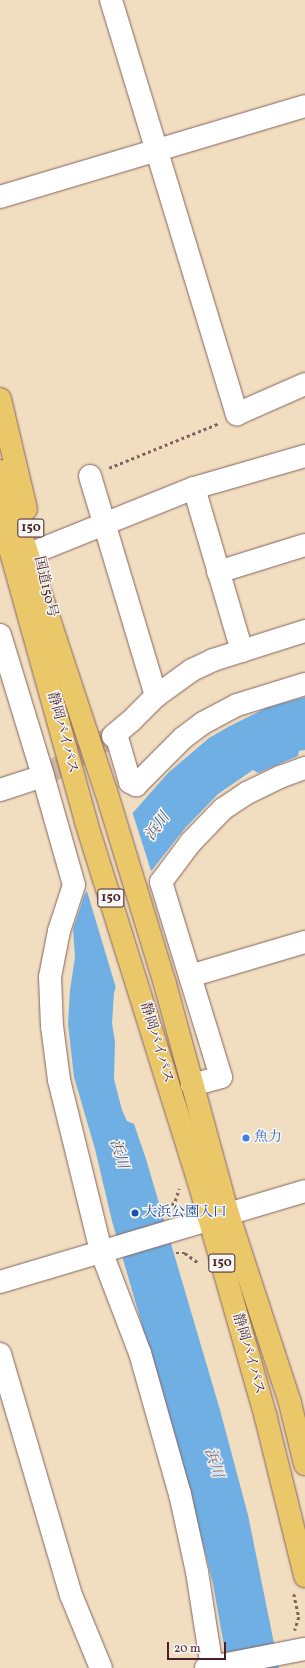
<!DOCTYPE html>
<meta charset="utf-8">
<style>
body{margin:0}
#map{position:relative;width:305px;height:1668px;overflow:hidden;background:#f1ddbf;font-family:Vollkorn,"Noto Serif JP",serif}
div>[style]{position:absolute}
.water>*{inset:0;background:#70afe3}
.pier>*{inset:0;background:#f1ddbf}
.minor-tunnel>*{height:22px;margin-top:-11px;transform-origin:0;background:repeating-linear-gradient(90deg,#d0b7a1 0 22px,transparent 0 33px)}
.path>*{height:2.5px;margin-top:-1.25px;transform-origin:0;background:repeating-linear-gradient(90deg,#84625f 0 3px,transparent 0 6px)}
.roads{filter:drop-shadow(0 0 1px #84625f) drop-shadow(0 0 1px #84625f)}
.minor>*{height:22px;margin:-11px;padding:0 11px;transform-origin:11px;border-radius:11px;background:#fff}
.highway>*{height:22px;margin:-11px;padding:0 11px;transform-origin:11px;border-radius:11px;background:#eac769}
.dots>*{width:11px;height:11px;translate:-50% -50%;box-sizing:border-box;border:2px solid #f6f6f2;border-radius:50%}
span{translate:-50% -50%;white-space:nowrap;text-align:center;line-height:1.15;-webkit-text-stroke:3px #f6f6f2;paint-order:stroke}
.shield-label span{padding:1px 3px;background:#f6f6f2;border:1px solid;border-radius:3px;-webkit-text-stroke-width:0}
.shield-label{font-size:13px;color:#4a1f2b;font-weight:700}
.street-label{font-size:14px;color:#4a1f2b}
.shop-label{font-size:14px;color:#366cbe}
.left{translate:0 -50%;text-align:left}
.transit-label{font-size:14px;color:#164399}
.water-label{font-size:15px;color:#57516b;font-style:italic}
.scale{position:absolute;left:167px;top:1642px;width:59px;height:18px;box-sizing:border-box;border:2px solid #4a1f2b;border-top:0;padding-left:5px;font-size:12px;line-height:14px;white-space:nowrap;color:#4a1f2b;-webkit-text-stroke:3px #f6f6f2;paint-order:stroke}
</style>
<div id="map">
<div class="water">
<div style="clip-path:polygon(305px 697px,305px 750px,299px 751px,298px 756px,258px 773px,253px 770px,218px 794px,186px 827px,148px 875px,114px 993px,112px 1023px,115px 1042px,114px 1079px,122px 1110px,127px 1121px,134px 1124px,146px 1159px,220px 1410px,248px 1515px,279px 1668px,228px 1668px,213px 1584px,190px 1491px,112px 1221px,95px 1149px,74px 1077px,68px 1024px,70px 990px,75px 957px,73px 929px,84px 896px,108px 850px,130px 816px,168px 773px,209px 738px,228px 727px,266px 708px)"></div>
</div>
<div class="pier">
<div style="clip-path:polygon(132px 811px,152px 874px,116px 988px,86px 888px,107px 848px)"></div>
</div>
<div class="minor-tunnel">
<div style="left:43px;top:776px;width:81px;rotate:-29.7deg"></div>
</div>
<div class="path">
<div style="left:109px;top:468px;width:119px;rotate:-22.2deg"></div>
<div style="left:168px;top:1210px;width:11px;rotate:-52deg"></div>
<div style="left:175px;top:1201px;width:13px;rotate:-72deg"></div>
<div style="left:176px;top:1253px;width:9px"></div>
<div style="left:185px;top:1253px;width:17px;rotate:36deg"></div>
<div style="left:294px;top:1594px;width:24px;rotate:78deg"></div>
<div style="left:299px;top:1617px;width:14px;rotate:107deg"></div>
</div>
<div class="roads">
<div class="minor">
<div style="left:111px;top:0;width:433px;rotate:73.1deg"></div>
<div style="left:237px;top:414px;width:74px;rotate:-23.8deg"></div>
<div style="left:0;top:197px;width:318px;rotate:-16.6deg"></div>
<div style="left:90px;top:476px;width:230px;rotate:73.3deg"></div>
<div style="left:194px;top:488px;width:170px;rotate:73.6deg"></div>
<div style="left:37px;top:551px;width:169px;rotate:-21.9deg"></div>
<div style="left:194px;top:488px;width:116px;rotate:-16.1deg"></div>
<div style="left:218px;top:572px;width:91px;rotate:-17.2deg"></div>
<div style="left:0;top:635px;width:147px;rotate:73deg"></div>
<div style="left:43px;top:776px;width:113px;rotate:74.1deg"></div>
<div style="left:74px;top:885px;width:48px;rotate:108.1deg"></div>
<div style="left:59px;top:931px;width:47px;rotate:101.1deg"></div>
<div style="left:50px;top:977px;width:49px;rotate:87.7deg"></div>
<div style="left:52px;top:1026px;width:54px;rotate:82.6deg"></div>
<div style="left:59px;top:1080px;width:176px;rotate:76.2deg"></div>
<div style="left:101px;top:1251px;width:109px;rotate:69.1deg"></div>
<div style="left:140px;top:1353px;width:147px;rotate:74.2deg"></div>
<div style="left:180px;top:1494px;width:80px;rotate:77.7deg"></div>
<div style="left:197px;top:1572px;width:97px;rotate:81.1deg"></div>
<div style="left:116px;top:734px;width:50px;rotate:73.7deg"></div>
<div style="left:130px;top:782px;width:7px;rotate:27deg"></div>
<div style="left:136px;top:785px;width:66px;rotate:-45deg"></div>
<div style="left:183px;top:738px;width:25px;rotate:-37deg"></div>
<div style="left:203px;top:723px;width:38px;rotate:-28deg"></div>
<div style="left:237px;top:705px;width:71px;rotate:-17.2deg"></div>
<div style="left:113px;top:736px;width:23px;rotate:-40deg"></div>
<div style="left:131px;top:721px;width:35px;rotate:-45deg"></div>
<div style="left:156px;top:696px;width:44px;rotate:-35.8deg"></div>
<div style="left:192px;top:670px;width:23px;rotate:-25deg"></div>
<div style="left:213px;top:660px;width:96px;rotate:-17.5deg"></div>
<div style="left:0;top:790px;width:45px;rotate:-18deg"></div>
<div style="left:190px;top:976px;width:120px;rotate:-16.5deg"></div>
<div style="left:192px;top:1085px;width:30px;rotate:-15deg"></div>
<div style="left:221px;top:1077px;width:204px;rotate:-107.1deg"></div>
<div style="left:161px;top:882px;width:50px;rotate:-53.1deg"></div>
<div style="left:191px;top:842px;width:46px;rotate:-45.9deg"></div>
<div style="left:223px;top:809px;width:29px;rotate:-34deg"></div>
<div style="left:247px;top:793px;width:37px;rotate:-26deg"></div>
<div style="left:280px;top:777px;width:27px;rotate:-20deg"></div>
<div style="left:0;top:1282px;width:318px;rotate:-16.6deg"></div>
<div style="left:0;top:1354px;width:251px;rotate:73.6deg"></div>
<div style="left:71px;top:1595px;width:79px;rotate:67.7deg"></div>
<div style="left:206px;top:1668px;width:101px;rotate:-10.9deg"></div>
</div>
<div class="highway">
<div style="left:0;top:399px;width:113px;rotate:76.7deg"></div>
<div style="left:0;top:471px;width:337px;rotate:71.7deg"></div>
<div style="left:106px;top:791px;width:202px;rotate:73deg"></div>
<div style="left:165px;top:984px;width:238px;rotate:74.7deg"></div>
<div style="left:228px;top:1214px;width:199px;rotate:71.8deg"></div>
<div style="left:290px;top:1403px;width:63px;rotate:76.2deg"></div>
<div style="left:0;top:513px;width:321px;rotate:74.4deg"></div>
<div style="left:86px;top:822px;width:374px;rotate:72.6deg"></div>
<div style="left:198px;top:1179px;width:248px;rotate:74.1deg"></div>
<div style="left:266px;top:1418px;width:163px;rotate:76.1deg"></div>
</div>
</div>
<div class="dots">
<div style="left:246px;top:1138px;background:#3f7fe0"></div>
<div style="left:135px;top:1213px;background:#1a4fb4"></div>
</div>
<div class="shield-label">
<span style="left:31px;top:528px">150</span>
<span style="left:111px;top:898px">150</span>
<span style="left:222px;top:1263px">150</span>
</div>
<div class="street-label">
<span style="left:45px;top:587px;rotate:77deg">国道150号</span>
<span style="left:62px;top:733px;rotate:75deg">静岡バイパス</span>
<span style="left:156px;top:1043px;rotate:73deg">静岡バイパス</span>
<span style="left:248px;top:1354px;rotate:74deg">静岡バイパス</span>
</div>
<div class="shop-label">
<span class="left" style="left:254px;top:1138px">魚力</span>
</div>
<div class="transit-label">
<span class="left" style="left:143px;top:1213px">大浜公園入口</span>
</div>
<div class="water-label">
<span style="left:158px;top:827px;rotate:-54deg">浜川</span>
<span style="left:118px;top:1154px;rotate:73deg">浜川</span>
<span style="left:213px;top:1463px;rotate:73deg">浜川</span>
</div>
<div class="scale">20 m</div>
</div>
